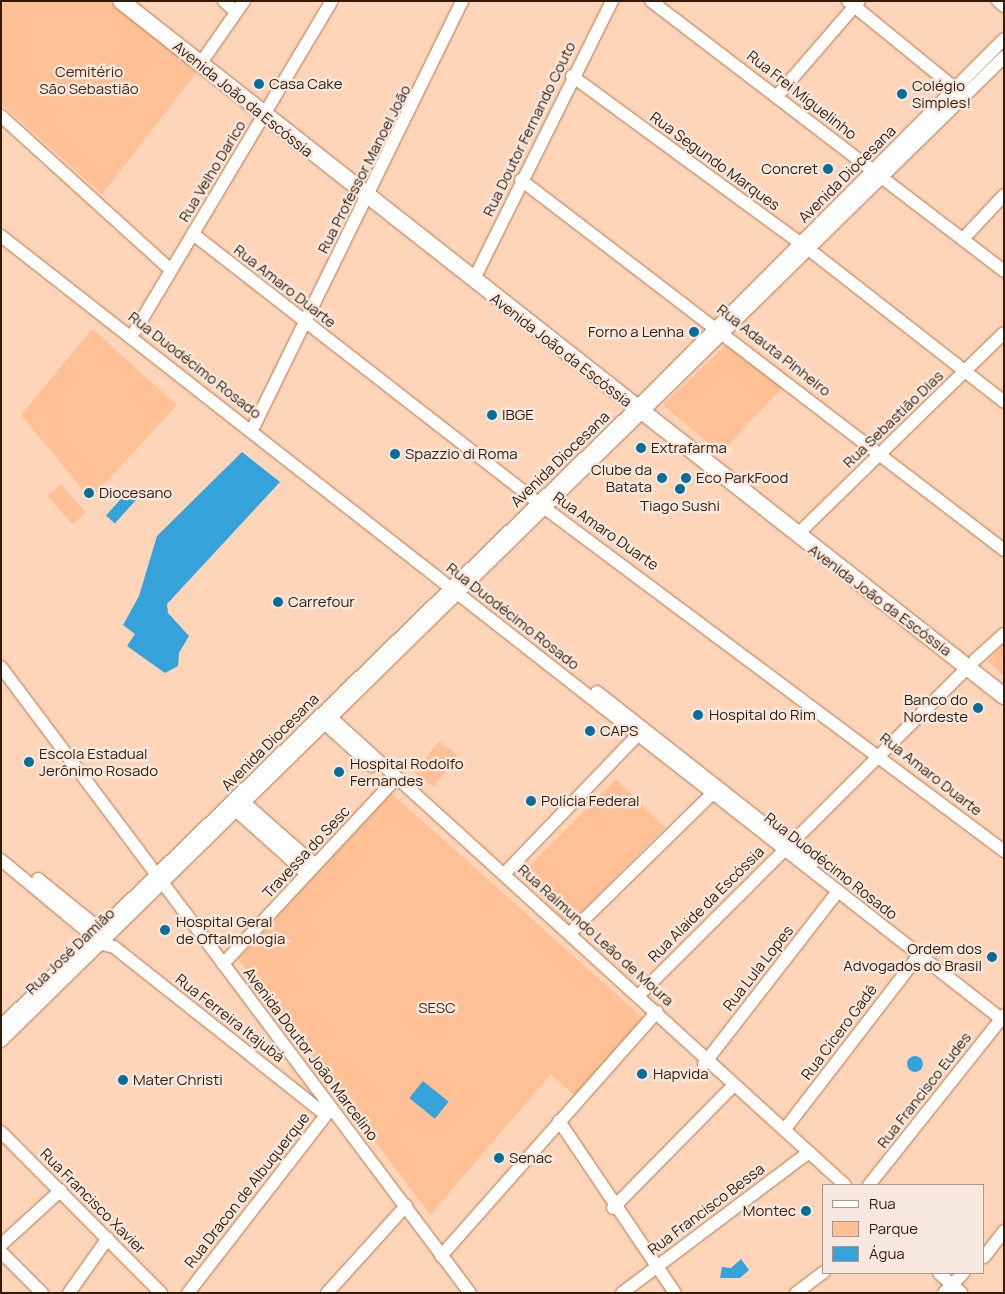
<!DOCTYPE html>
<meta charset="utf-8">
<style>
body{margin:0}
#map{position:relative;width:1005px;height:1294px;overflow:hidden;background:#ffd5b9;font-family:Manrope,sans-serif}
div>[style]{position:absolute}
.green>*{inset:0;background:#ffc095;transform-origin:0 0}
.water>*{inset:0;background:#35a3da;transform-origin:0 0}
.round{border-radius:50%}
.roads{filter:drop-shadow(0 0 1px #b47548) drop-shadow(0 0 1px #b47548)}
.minor>*{height:12px;margin:-6px;padding:0 6px;transform-origin:6px;border-radius:6px;background:#fff}
.major>*{height:16px;margin:-8px;padding:0 8px;transform-origin:8px;border-radius:8px;background:#fff}
.dots>*{width:14px;height:14px;translate:-50% -50%;box-sizing:border-box;border:2px solid #f7e9df;border-radius:50%}
span{translate:-50% -50%;white-space:nowrap;text-align:center;line-height:1.15;-webkit-text-stroke:4.5px #f7e9df;paint-order:stroke}
.park-label{font-size:15px;color:#4b2910}
.poi-label{font-size:15px;color:#341b08}
.left{translate:0 -50%;text-align:left}
.right{translate:-100% -50%;text-align:right}
.street-label{font-size:15px;color:#341b08}
.frame{position:absolute;inset:0;border:2px solid #341b08;pointer-events:none}
.legend{position:absolute;left:822px;top:1184px;width:162px;height:90px;box-sizing:border-box;background:#f7e9df;border:1px solid #a99789;margin:0;padding:6px 9px;list-style:none;font-size:15px;color:#341b08}
.legend li{display:flex;align-items:center;gap:10px;height:25px}
.legend b{width:25px;border:1px solid #a99789}
</style>
<div id="map">
<div class="green">
<div style="clip-path:polygon(1px 1px,109px 1px,197px 72px,102px 194px,1px 104px)"></div>
<div style="clip-path:polygon(92px 329px,177px 405px,95px 494px,83px 490px,21px 415px)"></div>
<div style="clip-path:polygon(729px 342px,783px 387px,720px 453px,663px 405px)"></div>
<div style="left:61px;top:484px;width:38px;height:18px;rotate:49deg"></div>
<div style="clip-path:polygon(1004px 643px,1004px 677px,988px 661px)"></div>
<div style="left:439px;top:741px;width:24px;height:40px;rotate:38deg"></div>
<div style="left:616px;top:779px;width:69px;height:136px;rotate:45deg"></div>
<div style="clip-path:polygon(391px 793px,645px 1020px,575px 1096px,551px 1074px,430px 1215px,238px 959px)"></div>
</div>
<div class="water">
<div style="clip-path:polygon(242px 452px,280px 482px,167px 604px,168px 613px,189px 636px,179px 653px,178px 666px,165px 673px,127px 646px,135px 634px,123px 625px,139px 596px,157px 536px)"></div>
<div style="left:128px;top:491px;width:12px;height:33px;rotate:42deg"></div>
<div class="round" style="left:907px;top:1056px;width:16px;height:16px"></div>
<div style="left:423px;top:1081px;width:33px;height:22px;rotate:39deg"></div>
<div style="clip-path:polygon(741px 1259px,749px 1270px,740px 1278px,720px 1278px,722px 1267px,731px 1268px)"></div>
</div>
<div class="roads">
<div class="minor">
<div style="left:224px;top:1px;width:16px;rotate:43deg"></div>
<div style="left:651px;top:1px;width:444px;rotate:37.4deg"></div>
<div style="left:848px;top:1px;width:139px;rotate:39.2deg"></div>
<div style="left:998px;top:1px;width:8px;rotate:40deg"></div>
<div style="left:205px;top:57px;width:68px;rotate:-55.1deg"></div>
<div style="left:572px;top:76px;width:296px;rotate:36.2deg"></div>
<div style="left:811px;top:251px;width:245px;rotate:38deg"></div>
<div style="left:777px;top:96px;width:125px;rotate:-49.2deg"></div>
<div style="left:1px;top:116px;width:229px;rotate:42.2deg"></div>
<div style="left:521px;top:180px;width:608px;rotate:37.45deg"></div>
<div style="left:193px;top:234px;width:437px;rotate:37.9deg"></div>
<div style="left:538px;top:503px;width:582px;rotate:36.75deg"></div>
<div style="left:1px;top:236px;width:1274px;rotate:38.05deg"></div>
<div style="left:963px;top:239px;width:60px;rotate:-47deg"></div>
<div style="left:477px;top:273px;width:304px;rotate:-63.6deg"></div>
<div style="left:135px;top:331px;width:384px;rotate:-59.2deg"></div>
<div style="left:252px;top:430px;width:478px;rotate:-63.9deg"></div>
<div style="left:804px;top:528px;width:279px;rotate:-44.3deg"></div>
<div style="left:975px;top:660px;width:39px;rotate:-42deg"></div>
<div style="left:1px;top:667px;width:782px;rotate:53.16deg"></div>
<div style="left:597px;top:692px;width:275px;rotate:38.2deg"></div>
<div style="left:327px;top:714px;width:700px;rotate:42.28deg"></div>
<div style="left:322px;top:721px;width:67px;rotate:42deg"></div>
<div style="left:240px;top:799px;width:100px;rotate:41.3deg"></div>
<div style="left:231px;top:806px;width:102px;rotate:41.8deg"></div>
<div style="left:1px;top:860px;width:131px;rotate:39.7deg"></div>
<div style="left:102px;top:944px;width:12px;rotate:14deg"></div>
<div style="left:114px;top:947px;width:270px;rotate:38.4deg"></div>
<div style="left:504px;top:874px;width:192px;rotate:-46.1deg"></div>
<div style="left:38px;top:879px;width:87px;rotate:39deg"></div>
<div style="left:570px;top:933px;width:199px;rotate:-44.4deg"></div>
<div style="left:223px;top:964px;width:248px;rotate:-47deg"></div>
<div style="left:639px;top:995px;width:465px;rotate:-44.9deg"></div>
<div style="left:1px;top:1026px;width:896px;rotate:-44.23deg"></div>
<div style="left:643px;top:401px;width:511px;rotate:-45.08deg"></div>
<div style="left:1px;top:1041px;width:1405px;rotate:-44.45deg"></div>
<div style="left:704px;top:1064px;width:219px;rotate:-52.2deg"></div>
<div style="left:559px;top:1121px;width:207px;rotate:56deg"></div>
<div style="left:785px;top:1129px;width:220px;rotate:-52.4deg"></div>
<div style="left:1px;top:1132px;width:227px;rotate:45.2deg"></div>
<div style="left:869px;top:1185px;width:217px;rotate:-51.5deg"></div>
<div style="left:613px;top:1208px;width:168px;rotate:-45.5deg"></div>
<div style="left:1px;top:1245px;width:81px;rotate:-42.5deg"></div>
<div style="left:1px;top:1252px;width:58px;rotate:45deg"></div>
<div style="left:441px;top:1256px;width:326px;rotate:-48.5deg"></div>
<div style="left:984px;top:1257px;width:33px;rotate:-52deg"></div>
<div style="left:939px;top:1273px;width:30px;rotate:42deg"></div>
<div style="left:69px;top:1293px;width:67px;rotate:-54.7deg"></div>
<div style="left:188px;top:1293px;width:232px;rotate:-52.2deg"></div>
<div style="left:327px;top:1293px;width:118px;rotate:-47.8deg"></div>
<div style="left:622px;top:1293px;width:234px;rotate:-37deg"></div>
<div style="left:796px;top:1293px;width:35px;rotate:-37deg"></div>
<div style="left:944px;top:1293px;width:28px;rotate:-46deg"></div>
</div>
<div class="major">
<div style="left:121px;top:1px;width:1124px;rotate:38.21deg"></div>
</div>
</div>
<div class="dots">
<div style="left:259px;top:84px;background:#026e9a"></div>
<div style="left:902px;top:94px;background:#026e9a"></div>
<div style="left:828px;top:169px;background:#026e9a"></div>
<div style="left:694px;top:332px;background:#026e9a"></div>
<div style="left:492px;top:415px;background:#026e9a"></div>
<div style="left:641px;top:448px;background:#026e9a"></div>
<div style="left:395px;top:454px;background:#026e9a"></div>
<div style="left:662px;top:478px;background:#026e9a"></div>
<div style="left:686px;top:478px;background:#026e9a"></div>
<div style="left:680px;top:489px;background:#026e9a"></div>
<div style="left:89px;top:493px;background:#026e9a"></div>
<div style="left:278px;top:602px;background:#026e9a"></div>
<div style="left:978px;top:708px;background:#026e9a"></div>
<div style="left:698px;top:715px;background:#026e9a"></div>
<div style="left:590px;top:731px;background:#026e9a"></div>
<div style="left:29px;top:762px;background:#026e9a"></div>
<div style="left:339px;top:772px;background:#026e9a"></div>
<div style="left:531px;top:801px;background:#026e9a"></div>
<div style="left:165px;top:930px;background:#026e9a"></div>
<div style="left:992px;top:957px;background:#026e9a"></div>
<div style="left:642px;top:1074px;background:#026e9a"></div>
<div style="left:123px;top:1080px;background:#026e9a"></div>
<div style="left:499px;top:1158px;background:#026e9a"></div>
<div style="left:806px;top:1211px;background:#026e9a"></div>
</div>
<div class="park-label">
<span style="left:89px;top:80px">Cemitério<br>São Sebastião</span>
<span style="left:437px;top:1008px">SESC</span>
</div>
<div class="poi-label">
<span class="left" style="left:269px;top:84px">Casa Cake</span>
<span class="left" style="left:912px;top:94px">Colégio<br>Simples!</span>
<span class="right" style="left:818px;top:169px">Concret</span>
<span class="right" style="left:684px;top:332px">Forno a Lenha</span>
<span class="left" style="left:502px;top:415px">IBGE</span>
<span class="left" style="left:651px;top:448px">Extrafarma</span>
<span class="left" style="left:405px;top:454px">Spazzio di Roma</span>
<span class="right" style="left:652px;top:478px">Clube da<br>Batata</span>
<span class="left" style="left:696px;top:478px">Eco ParkFood</span>
<span class="left" style="left:99px;top:493px">Diocesano</span>
<span style="left:680px;top:506px">Tiago Sushi</span>
<span class="left" style="left:288px;top:602px">Carrefour</span>
<span class="right" style="left:968px;top:708px">Banco do<br>Nordeste</span>
<span class="left" style="left:709px;top:715px">Hospital do Rim</span>
<span class="left" style="left:600px;top:731px">CAPS</span>
<span class="left" style="left:39px;top:762px">Escola Estadual<br>Jerônimo Rosado</span>
<span class="left" style="left:350px;top:772px">Hospital Rodolfo<br>Fernandes</span>
<span class="left" style="left:541px;top:801px">Polícia Federal</span>
<span class="left" style="left:176px;top:930px">Hospital Geral<br>de Oftalmologia</span>
<span class="right" style="left:982px;top:957px">Ordem dos<br>Advogados do Brasil</span>
<span class="left" style="left:653px;top:1074px">Hapvida</span>
<span class="left" style="left:133px;top:1080px">Mater Christi</span>
<span class="left" style="left:509px;top:1158px">Senac</span>
<span class="right" style="left:796px;top:1211px">Montec</span>
</div>
<div class="street-label">
<span style="left:802px;top:95px;rotate:38deg">Rua Frei Miguelinho</span>
<span style="left:243px;top:99px;rotate:39deg">Avenida João da Escóssia</span>
<span style="left:529px;top:129px;rotate:-64deg">Rua Doutor Fernando Couto</span>
<span style="left:715px;top:161px;rotate:36deg">Rua Segundo Marques</span>
<span style="left:364px;top:169px;rotate:-63deg">Rua Professor Manoel João</span>
<span style="left:212px;top:171px;rotate:-59deg">Rua Velho Darico</span>
<span style="left:847px;top:174px;rotate:-45deg">Avenida Diocesana</span>
<span style="left:285px;top:286px;rotate:38deg">Rua Amaro Duarte</span>
<span style="left:561px;top:350px;rotate:38deg">Avenida João da Escóssia</span>
<span style="left:774px;top:350px;rotate:38deg">Rua Adauta Pinheiro</span>
<span style="left:195px;top:365px;rotate:38deg">Rua Duodécimo Rosado</span>
<span style="left:893px;top:419px;rotate:-44deg">Rua Sebastião Dias</span>
<span style="left:560px;top:459px;rotate:-44deg">Avenida Diocesana</span>
<span style="left:606px;top:531px;rotate:35deg">Rua Amaro Duarte</span>
<span style="left:880px;top:600px;rotate:37deg">Avenida João da Escóssia</span>
<span style="left:513px;top:616px;rotate:38deg">Rua Duodécimo Rosado</span>
<span style="left:270px;top:742px;rotate:-45deg">Avenida Diocesana</span>
<span style="left:931px;top:774px;rotate:38deg">Rua Amaro Duarte</span>
<span style="left:306px;top:852px;rotate:-47deg">Travessa do Sesc</span>
<span style="left:831px;top:866px;rotate:38deg">Rua Duodécimo Rosado</span>
<span style="left:706px;top:904px;rotate:-45deg">Rua Alaide da Escóssia</span>
<span style="left:596px;top:935px;rotate:42deg">Rua Raimundo Leão de Moura</span>
<span style="left:70px;top:951px;rotate:-44deg">Rua José Damião</span>
<span style="left:758px;top:968px;rotate:-52deg">Rua Lula Lopes</span>
<span style="left:230px;top:1018px;rotate:38deg">Rua Ferreira Itajubá</span>
<span style="left:839px;top:1032px;rotate:-53deg">Rua Cícero Gadê</span>
<span style="left:311px;top:1054px;rotate:53deg">Avenida Doutor João Marcelino</span>
<span style="left:924px;top:1090px;rotate:-52deg">Rua Francisco Eudes</span>
<span style="left:247px;top:1190px;rotate:-52deg">Rua Dracon de Albuquerque</span>
<span style="left:93px;top:1201px;rotate:45deg">Rua Francisco Xavier</span>
<span style="left:706px;top:1209px;rotate:-37deg">Rua Francisco Bessa</span>
</div>
<div class="frame"></div>
<ul class="legend">
<li><b style="height:6px;background:#fff"></b>Rua</li>
<li><b style="height:14px;background:#ffc095"></b>Parque</li>
<li><b style="height:14px;background:#35a3da"></b>Água</li>
</ul>
</div>
